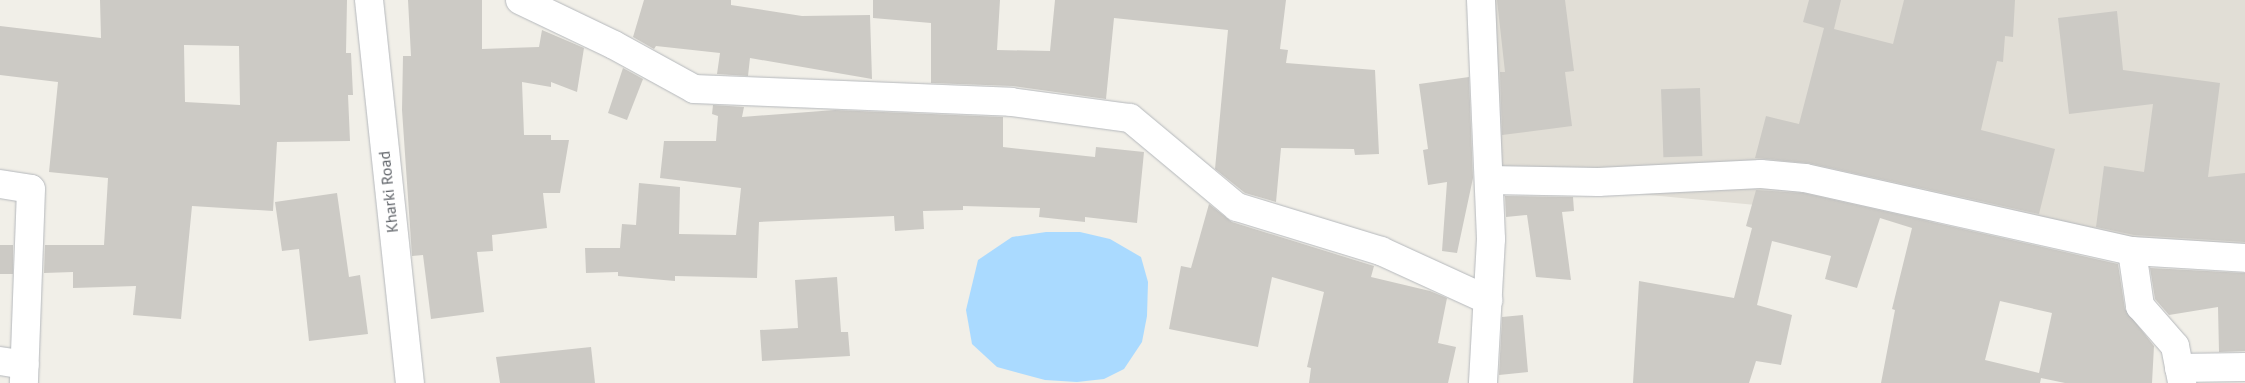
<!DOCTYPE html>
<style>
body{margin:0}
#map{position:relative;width:2245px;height:383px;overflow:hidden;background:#f1efe8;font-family:"PT Sans",sans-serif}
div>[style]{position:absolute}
.education>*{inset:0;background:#e1ded6}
.water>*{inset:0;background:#aadaff}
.building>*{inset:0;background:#cccac5;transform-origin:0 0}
.roads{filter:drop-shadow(0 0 1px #b5b8bc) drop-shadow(0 0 1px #b5b8bc)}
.street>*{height:28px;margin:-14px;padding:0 14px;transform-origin:14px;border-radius:14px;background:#fff}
span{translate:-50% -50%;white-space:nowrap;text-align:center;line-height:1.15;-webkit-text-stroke:4px #fff;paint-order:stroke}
.street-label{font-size:16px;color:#5f6368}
</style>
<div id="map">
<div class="education">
<div style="clip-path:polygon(1484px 0,2245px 0,2245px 251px,1489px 180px)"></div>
</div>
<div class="water">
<div style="clip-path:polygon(1046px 232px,1080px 232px,1110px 239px,1141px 257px,1148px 282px,1147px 316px,1142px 342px,1124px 369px,1104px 379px,1077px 382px,1045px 380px,997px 367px,972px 344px,966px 310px,978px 260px,1012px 237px)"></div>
</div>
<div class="building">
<div style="clip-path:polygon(evenodd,100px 0,347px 0,346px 53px,351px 53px,353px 95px,348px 95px,350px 141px,277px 142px,273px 211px,192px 206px,181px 319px,133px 315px,136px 286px,73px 288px,73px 272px,44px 273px,45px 245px,104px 245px,108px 178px,49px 172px,58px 82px,0 75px,0 26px,101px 38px,100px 0,184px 45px,239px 46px,240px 105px,185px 102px,184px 45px)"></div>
<div style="clip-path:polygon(408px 0,482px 0,482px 49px,539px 47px,542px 30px,584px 48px,577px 92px,551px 82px,551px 87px,522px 82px,524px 135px,551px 135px,551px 140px,569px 140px,560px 193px,543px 193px,547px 228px,492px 235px,493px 251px,477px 252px,484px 312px,431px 319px,423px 255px,412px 256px,402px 110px,403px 56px,411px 56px)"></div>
<div style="clip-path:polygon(644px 0,731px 0,731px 5px,802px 16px,870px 15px,872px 79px,750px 58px,748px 76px,717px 74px,720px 53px,656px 46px,654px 49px,633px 37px)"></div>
<div style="clip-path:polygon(873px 0,1000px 0,997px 50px,1050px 51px,1055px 0,1286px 0,1280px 49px,1288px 50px,1286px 63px,1375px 70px,1379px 154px,1355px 155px,1354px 149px,1281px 148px,1276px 202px,1245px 193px,1215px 169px,1228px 30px,1114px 18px,1106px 99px,1013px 86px,931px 83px,931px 23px,873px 18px)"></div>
<div style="clip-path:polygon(1497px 0,1565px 0,1574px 71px,1565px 72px,1572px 126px,1502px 135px,1500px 72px,1505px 72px)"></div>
<div style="clip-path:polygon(1809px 0,1841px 0,1834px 29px,1893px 44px,1904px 0,2015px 0,2013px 37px,2005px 36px,2003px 62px,1997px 61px,1981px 130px,2055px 149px,2039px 214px,1808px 163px,1755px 158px,1766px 116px,1799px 124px,1824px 28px,1803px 22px)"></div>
<div style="clip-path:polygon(2117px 11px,2123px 70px,2220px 83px,2208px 177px,2245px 173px,2245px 242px,2134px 235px,2096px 227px,2104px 166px,2144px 172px,2153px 104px,2069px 114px,2058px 18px)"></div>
<div style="clip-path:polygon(623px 68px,643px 79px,627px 120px,608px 113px)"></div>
<div style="clip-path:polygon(1469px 77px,1473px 178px,1457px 253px,1442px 251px,1447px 182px,1428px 185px,1423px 150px,1428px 149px,1419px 84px)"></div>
<div style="left:1700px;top:88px;width:68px;height:39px;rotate:88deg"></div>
<div style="clip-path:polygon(713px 105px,744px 107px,742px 117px,835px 110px,1003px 117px,1003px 147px,1095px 157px,1096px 147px,1144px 152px,1137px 223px,1085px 217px,1085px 222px,1039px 217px,1040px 208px,963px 206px,963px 210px,923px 211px,924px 229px,895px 231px,894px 216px,759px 222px,757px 278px,675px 276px,675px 281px,618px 276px,618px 272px,586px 273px,585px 248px,620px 248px,622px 224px,636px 225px,639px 183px,680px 187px,679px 234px,736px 235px,741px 188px,660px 178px,664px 141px,716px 141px,718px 116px,712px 114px)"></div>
<div style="clip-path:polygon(evenodd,1756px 190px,1803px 193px,2118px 264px,2125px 309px,2154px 346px,2152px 383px,2065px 383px,2041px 378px,2040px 383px,1881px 383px,1895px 310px,1892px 309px,1912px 228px,1880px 218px,1857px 288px,1825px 279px,1831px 256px,1772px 241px,1757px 305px,1792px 315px,1781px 365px,1756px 361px,1749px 383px,1633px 383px,1639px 281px,1734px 298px,1752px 228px,1746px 226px,1756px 190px,2000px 301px,2052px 313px,2039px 373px,1985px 360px,2000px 301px)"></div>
<div style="clip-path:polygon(337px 193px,349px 277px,360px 275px,368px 334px,309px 341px,299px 249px,282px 251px,275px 202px)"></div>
<div style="clip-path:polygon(1505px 196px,1573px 197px,1574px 211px,1562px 212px,1571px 280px,1536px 277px,1527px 215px,1506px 217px)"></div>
<div style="clip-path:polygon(1209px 204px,1232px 222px,1374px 266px,1371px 277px,1430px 291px,1447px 298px,1438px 343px,1456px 347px,1448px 383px,1309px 383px,1311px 368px,1307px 367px,1324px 292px,1272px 277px,1258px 347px,1169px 329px,1181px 266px,1191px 268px)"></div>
<div style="left:0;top:245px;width:13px;height:29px"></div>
<div style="clip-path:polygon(2150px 268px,2245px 273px,2245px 351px,2219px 352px,2218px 307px,2169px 315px,2155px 299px)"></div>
<div style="clip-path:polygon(837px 277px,841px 332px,848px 332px,850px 356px,762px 361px,760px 330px,798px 328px,795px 280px)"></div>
<div style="clip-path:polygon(1523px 315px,1528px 372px,1499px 375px,1502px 317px)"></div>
<div style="clip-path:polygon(591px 347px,595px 383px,500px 383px,496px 357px)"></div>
</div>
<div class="roads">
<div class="street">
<div style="left:369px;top:0;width:385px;rotate:83.9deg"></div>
<div style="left:520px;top:0;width:104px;rotate:25.6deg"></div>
<div style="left:614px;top:45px;width:91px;rotate:28.8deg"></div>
<div style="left:694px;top:89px;width:317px;rotate:2.3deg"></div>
<div style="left:1011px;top:102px;width:120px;rotate:7.7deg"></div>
<div style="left:1130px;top:118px;width:139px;rotate:39.8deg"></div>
<div style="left:1237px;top:207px;width:151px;rotate:17deg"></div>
<div style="left:1381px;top:251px;width:118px;rotate:24.6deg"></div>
<div style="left:1481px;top:0;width:239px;rotate:87.6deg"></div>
<div style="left:1491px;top:239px;width:144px;rotate:93.2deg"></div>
<div style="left:1489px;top:180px;width:109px;rotate:1.1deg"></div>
<div style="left:1598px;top:182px;width:163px;rotate:-2.8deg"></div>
<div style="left:1761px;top:174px;width:44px;rotate:5.2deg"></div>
<div style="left:1805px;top:178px;width:335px;rotate:12.6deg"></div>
<div style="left:2132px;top:251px;width:113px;rotate:3.5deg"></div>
<div style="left:0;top:184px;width:31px;rotate:9deg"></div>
<div style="left:31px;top:189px;width:194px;rotate:92.1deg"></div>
<div style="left:2132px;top:251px;width:56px;rotate:81.7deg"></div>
<div style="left:2140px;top:306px;width:53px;rotate:48.8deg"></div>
<div style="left:2175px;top:346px;width:38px;rotate:79deg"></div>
<div style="left:0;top:361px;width:25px;rotate:9deg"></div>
<div style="left:2179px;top:368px;width:66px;rotate:-0.9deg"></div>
</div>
</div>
<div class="street-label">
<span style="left:388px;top:192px;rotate:-96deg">Kharki Road</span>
</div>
</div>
